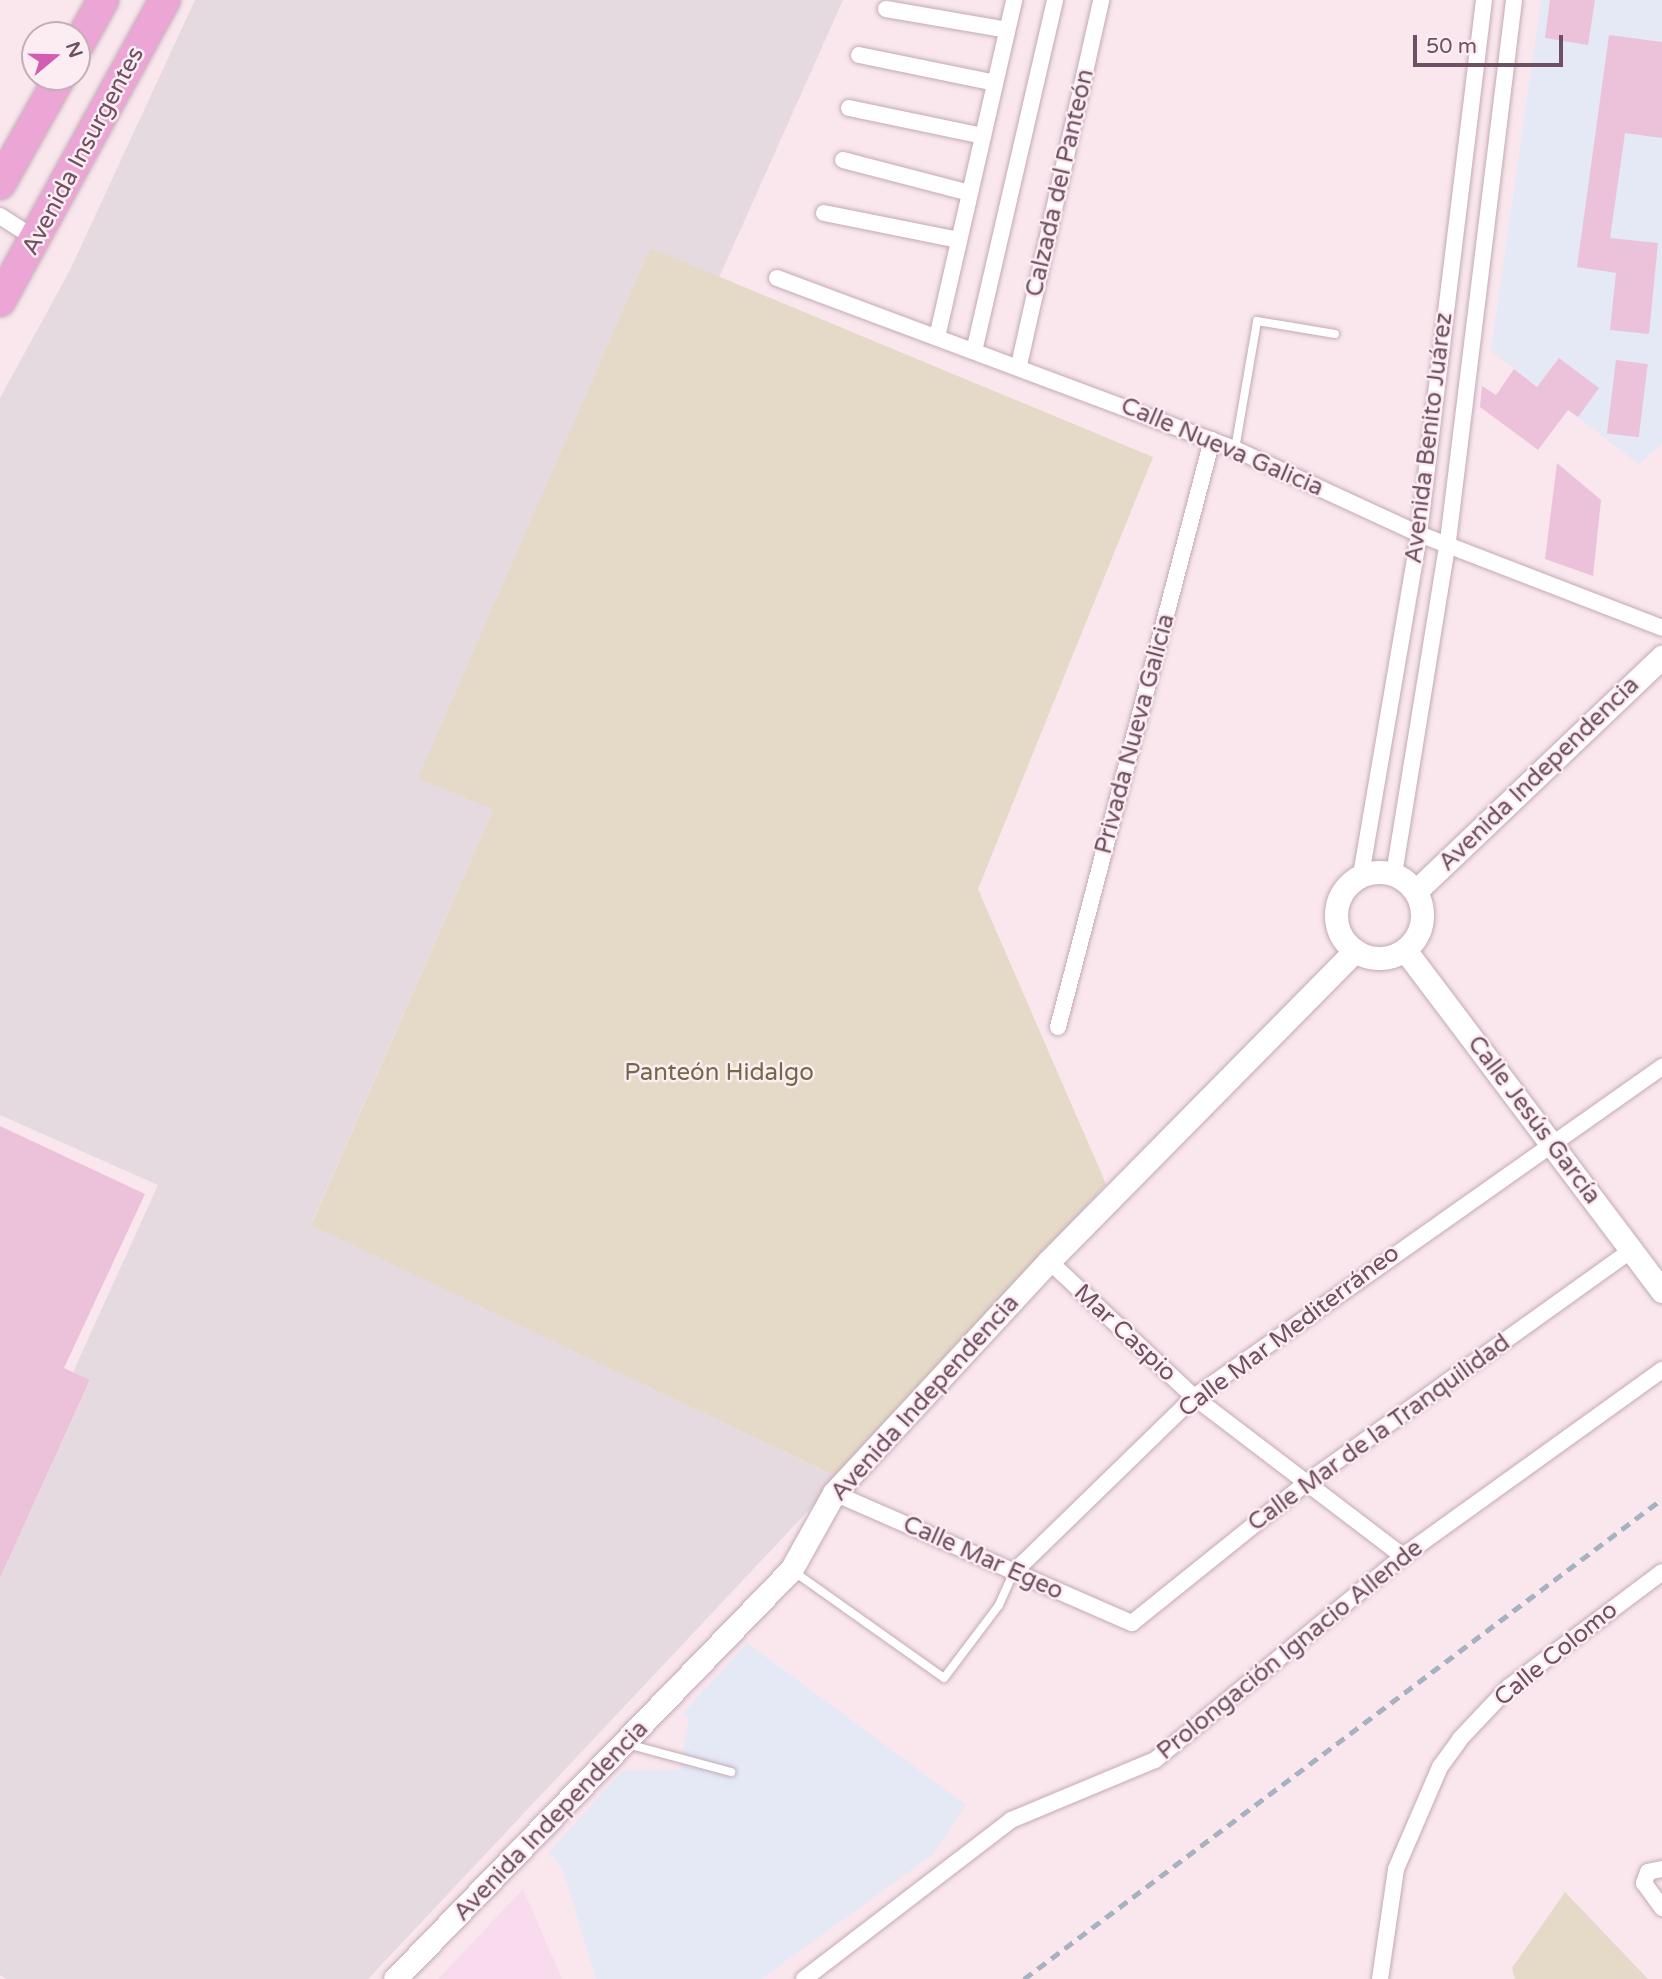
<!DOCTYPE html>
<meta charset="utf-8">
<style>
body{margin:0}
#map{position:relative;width:1662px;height:1979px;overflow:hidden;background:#f9e7ed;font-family:"Varela Round",sans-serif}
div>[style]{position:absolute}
.commercial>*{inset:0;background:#f8dcee}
.industrial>*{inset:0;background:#e5dae0}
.education>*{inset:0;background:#e4e9f5}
.green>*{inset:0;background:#e5dac7}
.building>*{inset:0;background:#ebc2d9;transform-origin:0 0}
.roads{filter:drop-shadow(0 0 2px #c4a9b7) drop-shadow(0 0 2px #c4a9b7)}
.lane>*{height:8px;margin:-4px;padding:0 4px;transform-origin:4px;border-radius:4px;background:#fff}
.street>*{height:16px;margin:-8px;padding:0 8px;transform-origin:8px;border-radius:8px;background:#fff}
.secondary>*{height:23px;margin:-11.5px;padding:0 11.5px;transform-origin:11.5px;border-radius:11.5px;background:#fff}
.secondary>.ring{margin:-11.5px;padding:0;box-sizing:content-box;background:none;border:23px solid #fff;border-radius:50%}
.highway>*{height:30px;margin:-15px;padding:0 15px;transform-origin:15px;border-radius:15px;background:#eba6d5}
.rail>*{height:5px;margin-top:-2.5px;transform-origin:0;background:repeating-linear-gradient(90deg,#a7b2c1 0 10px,transparent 0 17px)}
span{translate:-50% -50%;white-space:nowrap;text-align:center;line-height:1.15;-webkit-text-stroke:5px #fcedf2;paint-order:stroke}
.street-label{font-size:24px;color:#6f4f62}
.park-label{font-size:24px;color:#736949}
.north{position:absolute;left:21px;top:21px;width:70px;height:70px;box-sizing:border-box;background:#fcedf2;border:2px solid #c4aeb8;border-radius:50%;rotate:71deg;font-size:19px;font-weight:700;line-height:28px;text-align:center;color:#6f4f62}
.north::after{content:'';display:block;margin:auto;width:24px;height:32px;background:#d25db2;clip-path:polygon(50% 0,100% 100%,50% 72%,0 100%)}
.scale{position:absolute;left:1413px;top:35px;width:150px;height:32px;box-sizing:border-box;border:4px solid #6f4f62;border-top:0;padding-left:9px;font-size:21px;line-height:24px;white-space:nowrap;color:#6f4f62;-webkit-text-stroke:5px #fcedf2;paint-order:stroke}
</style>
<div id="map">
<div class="commercial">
<div style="clip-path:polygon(523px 1889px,562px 1979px,438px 1979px)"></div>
</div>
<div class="industrial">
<div style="clip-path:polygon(195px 0,843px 0,718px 280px,650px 248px,419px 778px,493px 810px,311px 1224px,839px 1478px,368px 1979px,7px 1979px,0 1975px,0 1578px,90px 1381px,73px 1372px,158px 1185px,0 1115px,0 398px,70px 270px)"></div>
</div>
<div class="education">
<div style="clip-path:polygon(1541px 0,1662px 0,1662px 443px,1639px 464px,1491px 351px)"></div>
<div style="clip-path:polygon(747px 1643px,966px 1805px,932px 1855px,761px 1979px,596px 1979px,563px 1870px,549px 1852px,622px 1771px,679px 1770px,689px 1718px,682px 1714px)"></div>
</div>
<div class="green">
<div style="clip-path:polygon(650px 248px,1153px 457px,978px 889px,1106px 1184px,839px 1478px,311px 1225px,493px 810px,418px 778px)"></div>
<div style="clip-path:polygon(1565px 1892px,1648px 1979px,1515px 1979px,1512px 1968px)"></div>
</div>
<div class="building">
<div style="clip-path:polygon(1550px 0,1595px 0,1588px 45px,1545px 38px)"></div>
<div style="clip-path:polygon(1609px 35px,1662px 42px,1662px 138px,1625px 133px,1610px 238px,1658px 243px,1649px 334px,1610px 330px,1616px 273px,1577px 267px)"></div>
<div style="clip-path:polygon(1559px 358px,1599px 388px,1578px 417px,1568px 410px,1538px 450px,1480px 407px,1482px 386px,1496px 395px,1514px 369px,1537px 387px)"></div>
<div style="left:1616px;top:360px;width:32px;height:74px;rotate:7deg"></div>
<div style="clip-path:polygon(1557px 463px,1601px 500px,1593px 576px,1545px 559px)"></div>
<div style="clip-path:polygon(0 1126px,145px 1194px,64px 1368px,90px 1380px,0 1578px)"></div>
</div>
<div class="roads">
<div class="lane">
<div style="left:1235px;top:449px;width:130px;rotate:-80.2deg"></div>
<div style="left:1257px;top:321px;width:79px;rotate:9.5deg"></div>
<div style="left:793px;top:1571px;width:185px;rotate:35.3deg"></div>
<div style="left:944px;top:1678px;width:91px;rotate:-53deg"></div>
<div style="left:999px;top:1605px;width:36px;rotate:-66deg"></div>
<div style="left:627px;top:1744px;width:108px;rotate:15.1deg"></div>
</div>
<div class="street">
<div style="left:886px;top:9px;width:123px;rotate:9.8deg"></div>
<div style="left:859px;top:55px;width:139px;rotate:11.6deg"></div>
<div style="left:849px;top:108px;width:137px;rotate:11.8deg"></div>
<div style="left:843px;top:160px;width:131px;rotate:14.6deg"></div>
<div style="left:824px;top:213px;width:138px;rotate:11.3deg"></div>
<div style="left:0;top:216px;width:43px;rotate:32.6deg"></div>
<div style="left:777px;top:278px;width:489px;rotate:20.5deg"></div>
<div style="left:1235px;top:449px;width:203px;rotate:24.8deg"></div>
<div style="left:1419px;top:534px;width:261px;rotate:21.1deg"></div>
<div style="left:938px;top:333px;width:342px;rotate:-77.1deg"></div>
<div style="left:975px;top:347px;width:356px;rotate:-77deg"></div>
<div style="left:1019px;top:365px;width:374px;rotate:-77.3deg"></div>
<div style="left:1394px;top:874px;width:337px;rotate:-80.8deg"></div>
<div style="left:1448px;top:541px;width:545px;rotate:-83.04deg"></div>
<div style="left:1361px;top:875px;width:346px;rotate:-80.3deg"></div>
<div style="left:1419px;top:534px;width:538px;rotate:-83.06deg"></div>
<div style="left:1058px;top:1027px;width:607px;rotate:-75.3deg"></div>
<div style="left:1049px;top:1261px;width:199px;rotate:43.2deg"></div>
<div style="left:1194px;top:1397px;width:263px;rotate:37.3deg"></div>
<div style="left:834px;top:1493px;width:325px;rotate:23.6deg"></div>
<div style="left:1132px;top:1623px;width:223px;rotate:-38.8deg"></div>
<div style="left:1306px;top:1483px;width:400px;rotate:-35.6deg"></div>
<div style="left:1014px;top:1572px;width:251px;rotate:-44.2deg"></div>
<div style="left:1194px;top:1397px;width:573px;rotate:-35.19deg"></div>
<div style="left:1662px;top:1869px;width:14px;rotate:168deg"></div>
<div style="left:1648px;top:1872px;width:12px;rotate:110deg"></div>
<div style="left:1644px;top:1883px;width:31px;rotate:54deg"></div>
<div style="left:804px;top:1979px;width:261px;rotate:-37.5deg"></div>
<div style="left:1011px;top:1820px;width:156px;rotate:-22.6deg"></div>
<div style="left:1155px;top:1760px;width:321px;rotate:-39.4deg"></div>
<div style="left:1403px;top:1556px;width:319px;rotate:-35.7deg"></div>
<div style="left:1380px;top:1979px;width:111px;rotate:-81.7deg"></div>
<div style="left:1396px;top:1869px;width:111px;rotate:-66.7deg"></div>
<div style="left:1440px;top:1767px;width:34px;rotate:-54deg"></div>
<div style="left:1460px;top:1739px;width:71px;rotate:-46.7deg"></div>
<div style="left:1509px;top:1687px;width:191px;rotate:-36.9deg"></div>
</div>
<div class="secondary">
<div class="ring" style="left:1336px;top:872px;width:63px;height:63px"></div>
<div style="left:1416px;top:891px;width:340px;rotate:-43.6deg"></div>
<div style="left:1405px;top:950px;width:427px;rotate:53deg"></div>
<div style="left:395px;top:1979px;width:569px;rotate:-45.93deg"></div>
<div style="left:791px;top:1570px;width:88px;rotate:-60.8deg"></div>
<div style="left:834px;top:1493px;width:316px;rotate:-47.2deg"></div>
<div style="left:1049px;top:1261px;width:436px;rotate:-45.4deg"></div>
</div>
<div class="highway">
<div style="left:77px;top:47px;width:54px;rotate:-61deg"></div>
<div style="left:0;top:184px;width:123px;rotate:-60.7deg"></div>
<div style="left:0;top:301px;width:343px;rotate:-61.3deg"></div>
</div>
</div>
<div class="rail">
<div style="left:1024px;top:1979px;width:798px;rotate:-36.96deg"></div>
</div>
<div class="street-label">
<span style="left:83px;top:151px;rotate:-62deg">Avenida Insurgentes</span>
<span style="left:1060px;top:183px;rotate:-77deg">Calzada del Panteón</span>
<span style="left:1429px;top:438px;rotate:-83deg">Avenida Benito Juárez</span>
<span style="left:1222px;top:447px;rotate:23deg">Calle Nueva Galicia</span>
<span style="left:1135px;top:734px;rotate:-75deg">Privada Nueva Galicia</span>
<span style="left:1539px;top:774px;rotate:-44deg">Avenida Independencia</span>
<span style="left:1534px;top:1120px;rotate:53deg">Calle Jesús García</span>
<span style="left:1289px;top:1331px;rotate:-37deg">Calle Mar Mediterráneo</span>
<span style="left:1125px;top:1333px;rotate:43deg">Mar Caspio</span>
<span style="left:925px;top:1398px;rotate:-48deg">Avenida Independencia</span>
<span style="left:1379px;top:1433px;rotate:-36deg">Calle Mar de la Tranquilidad</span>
<span style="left:983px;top:1558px;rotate:24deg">Calle Mar Egeo</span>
<span style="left:1290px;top:1650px;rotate:-39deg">Prolongación Ignacio Allende</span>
<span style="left:1556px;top:1654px;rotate:-39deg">Calle Colomo</span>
<span style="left:551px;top:1821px;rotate:-46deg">Avenida Independencia</span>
</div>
<div class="park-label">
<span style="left:719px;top:1073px">Panteón Hidalgo</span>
</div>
<div class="north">N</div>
<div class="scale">50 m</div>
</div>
